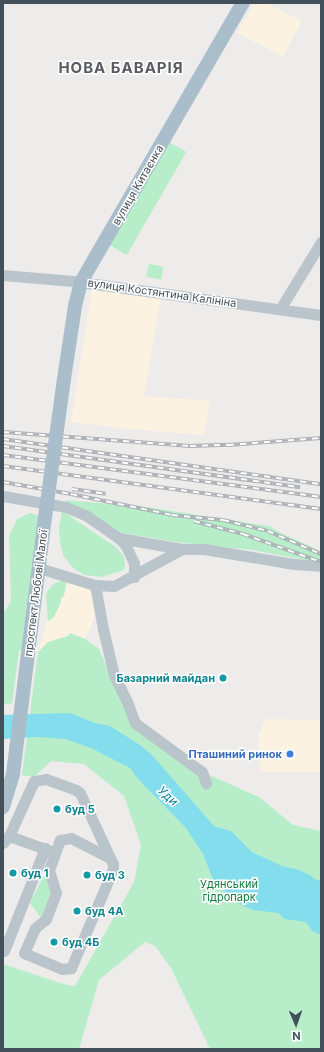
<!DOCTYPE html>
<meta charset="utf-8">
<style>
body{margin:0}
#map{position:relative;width:324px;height:1052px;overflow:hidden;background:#eeebeb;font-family:Inter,sans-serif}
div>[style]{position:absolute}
.commercial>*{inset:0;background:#fbf2e2}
.green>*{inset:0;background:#b7eec9;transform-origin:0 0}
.water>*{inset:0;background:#84ddec}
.minor>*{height:11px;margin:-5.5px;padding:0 5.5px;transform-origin:5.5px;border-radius:5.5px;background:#b9c4cb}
.major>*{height:14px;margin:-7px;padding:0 7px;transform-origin:7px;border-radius:7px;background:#aabdcb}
.rail>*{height:3.5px;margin-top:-1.75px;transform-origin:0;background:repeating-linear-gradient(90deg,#fff 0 6px,#adb1b6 0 12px);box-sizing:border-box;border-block:1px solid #adb1b6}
.major-bridge>*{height:14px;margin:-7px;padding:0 7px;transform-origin:7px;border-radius:7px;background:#aabdcb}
.dots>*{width:11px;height:11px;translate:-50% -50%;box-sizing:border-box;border:2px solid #fff;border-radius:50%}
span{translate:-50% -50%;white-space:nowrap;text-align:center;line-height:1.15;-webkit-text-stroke:3px #fff;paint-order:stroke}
.street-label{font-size:11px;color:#445059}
.culture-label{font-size:11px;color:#0d838f;font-weight:700}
.right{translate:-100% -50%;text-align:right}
.left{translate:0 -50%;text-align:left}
.shop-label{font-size:11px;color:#366cbe;font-weight:700}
.park-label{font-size:11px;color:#157940}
.water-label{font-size:12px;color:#0c8296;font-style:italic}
.district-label{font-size:15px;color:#585c60;font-weight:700;letter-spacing:1px}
.frame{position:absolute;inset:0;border:4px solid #445059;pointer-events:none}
.north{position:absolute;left:276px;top:1004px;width:40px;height:40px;-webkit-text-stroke:3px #fff;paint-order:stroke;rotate:178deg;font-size:11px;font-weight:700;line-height:16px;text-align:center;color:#445059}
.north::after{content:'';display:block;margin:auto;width:14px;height:18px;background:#445059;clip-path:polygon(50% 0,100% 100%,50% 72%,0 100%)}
</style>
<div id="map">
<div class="commercial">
<div style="clip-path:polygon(254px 3px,266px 3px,302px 21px,283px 57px,237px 33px)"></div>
<div style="clip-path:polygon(100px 288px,161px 298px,144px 396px,210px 401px,204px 435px,138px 430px,71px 422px,92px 289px)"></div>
<div style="clip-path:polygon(67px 581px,95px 585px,97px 612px,94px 616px,94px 620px,85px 639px,70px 633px,68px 636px,48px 642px,38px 652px,47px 620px,54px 617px,60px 605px,61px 599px,64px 595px)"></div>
<div style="clip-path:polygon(266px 719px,321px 720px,321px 772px,261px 772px,258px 736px)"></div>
</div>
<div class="green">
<div style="left:169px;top:142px;width:20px;height:119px;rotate:30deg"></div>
<div style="left:149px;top:264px;width:15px;height:13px;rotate:11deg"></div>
<div style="clip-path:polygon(64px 500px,146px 507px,269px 526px,279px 532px,320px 551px,321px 560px,316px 562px,253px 550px,182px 543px,116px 532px,94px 515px)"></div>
<div style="clip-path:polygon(62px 511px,116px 547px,124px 557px,125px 563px,124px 570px,102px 577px,84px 575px,72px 567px,63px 555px,60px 541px,59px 528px)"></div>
<div style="clip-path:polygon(30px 513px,39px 516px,25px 647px,19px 651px,12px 703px,3px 705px,3px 612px,5px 611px,11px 601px,9px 536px,17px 519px)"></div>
<div style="clip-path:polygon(65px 580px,67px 581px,64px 595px,61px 599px,60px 604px,54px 617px,48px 621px,46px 596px,48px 590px,55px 583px)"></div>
<div style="clip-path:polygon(70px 633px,85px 639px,99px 649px,133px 726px,205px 773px,259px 797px,293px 825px,321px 831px,321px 1049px,210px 1049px,171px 968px,155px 946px,145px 942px,99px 980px,79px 1049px,3px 1049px,3px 964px,63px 984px,75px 986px,134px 882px,141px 845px,124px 796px,84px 764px,51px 761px,34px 777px,22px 775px,38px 652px,48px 642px,68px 636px)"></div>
<div style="clip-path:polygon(44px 875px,52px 892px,41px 918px,30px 903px)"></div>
</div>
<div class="water">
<div style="clip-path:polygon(70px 713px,95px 723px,110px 726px,140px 745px,152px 755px,214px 826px,231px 831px,252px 852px,282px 866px,299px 870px,310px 875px,314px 879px,321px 881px,321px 935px,312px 931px,306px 922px,284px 919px,279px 913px,252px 910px,236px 902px,224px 891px,214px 882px,203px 854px,186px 828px,137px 778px,130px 768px,91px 748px,66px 739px,38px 737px,3px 739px,3px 715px)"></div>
</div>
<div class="minor">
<div style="left:3px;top:275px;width:70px;rotate:4.9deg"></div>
<div style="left:73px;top:281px;width:250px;rotate:7.8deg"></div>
<div style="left:280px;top:309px;width:79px;rotate:-58.5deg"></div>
<div style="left:3px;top:496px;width:64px;rotate:9.9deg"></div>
<div style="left:66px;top:507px;width:23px;rotate:23deg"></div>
<div style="left:87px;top:516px;width:39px;rotate:35deg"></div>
<div style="left:119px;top:538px;width:11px;rotate:49deg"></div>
<div style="left:126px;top:546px;width:19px;rotate:65deg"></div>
<div style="left:134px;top:563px;width:14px;rotate:90deg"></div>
<div style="left:119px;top:538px;width:64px;rotate:9.9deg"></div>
<div style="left:39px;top:568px;width:59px;rotate:16.9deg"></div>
<div style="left:95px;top:585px;width:19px;rotate:3deg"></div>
<div style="left:114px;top:586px;width:77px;rotate:-28.6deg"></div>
<div style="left:182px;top:549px;width:22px"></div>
<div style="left:204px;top:549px;width:91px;rotate:9.5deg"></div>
<div style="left:294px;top:564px;width:27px;rotate:4deg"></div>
<div style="left:95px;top:585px;width:45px;rotate:79.7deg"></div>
<div style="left:103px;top:629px;width:47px;rotate:76.6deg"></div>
<div style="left:114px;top:675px;width:32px;rotate:64deg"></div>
<div style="left:128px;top:704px;width:20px;rotate:70deg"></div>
<div style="left:135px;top:723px;width:83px;rotate:36.2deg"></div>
<div style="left:202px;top:772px;width:12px;rotate:70deg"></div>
<div style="left:9px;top:836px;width:45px;rotate:19.7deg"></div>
<div style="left:3px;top:843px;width:9px;rotate:-49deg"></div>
<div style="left:9px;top:836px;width:60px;rotate:-65.6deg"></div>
<div style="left:34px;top:781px;width:12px;rotate:-9deg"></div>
<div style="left:46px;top:779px;width:32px;rotate:20deg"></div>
<div style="left:76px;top:790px;width:5px;rotate:37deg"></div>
<div style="left:80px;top:793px;width:72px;rotate:65.2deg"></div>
<div style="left:110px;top:858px;width:7px;rotate:63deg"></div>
<div style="left:113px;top:864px;width:5px;rotate:90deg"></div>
<div style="left:113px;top:869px;width:108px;rotate:113deg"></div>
<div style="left:71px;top:968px;width:9px;rotate:174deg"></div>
<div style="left:62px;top:969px;width:41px;rotate:-157.2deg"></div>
<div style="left:24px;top:953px;width:27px;rotate:-66deg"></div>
<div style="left:35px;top:928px;width:14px;rotate:-39deg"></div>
<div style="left:46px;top:919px;width:28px;rotate:-69deg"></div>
<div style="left:56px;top:893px;width:24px;rotate:-107deg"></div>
<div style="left:49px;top:870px;width:32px;rotate:-70deg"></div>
<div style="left:60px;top:840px;width:11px;rotate:-10deg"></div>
<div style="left:71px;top:838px;width:44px;rotate:27.1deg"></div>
<div style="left:4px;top:951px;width:111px;rotate:-68.3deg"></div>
</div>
<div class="major">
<div style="left:64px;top:379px;width:74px;rotate:-81.4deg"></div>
<div style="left:75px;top:306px;width:25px;rotate:-76deg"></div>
<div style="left:81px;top:282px;width:323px;rotate:-59.9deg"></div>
<div style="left:3px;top:807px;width:34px;rotate:-73deg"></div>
<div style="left:13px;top:774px;width:244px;rotate:-82.9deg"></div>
</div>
<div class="rail">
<div style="left:3px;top:432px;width:188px;rotate:4.3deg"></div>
<div style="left:190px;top:446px;width:38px;rotate:-2deg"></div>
<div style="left:228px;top:445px;width:93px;rotate:-4.3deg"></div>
<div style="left:3px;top:439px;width:321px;rotate:8.1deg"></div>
<div style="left:3px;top:446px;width:300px;rotate:7.9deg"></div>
<div style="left:3px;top:455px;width:321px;rotate:7.5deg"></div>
<div style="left:3px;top:466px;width:321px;rotate:7.7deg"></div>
<div style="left:3px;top:482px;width:69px;rotate:10deg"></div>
<div style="left:71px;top:494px;width:103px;rotate:11.7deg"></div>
<div style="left:172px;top:515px;width:51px;rotate:5.6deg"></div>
<div style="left:223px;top:520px;width:46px;rotate:13.7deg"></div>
<div style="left:268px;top:531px;width:58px;rotate:23.5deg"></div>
<div style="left:72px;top:489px;width:34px;rotate:8deg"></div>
<div style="left:194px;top:521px;width:51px;rotate:14.9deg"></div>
<div style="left:243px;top:534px;width:83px;rotate:19.7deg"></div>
</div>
<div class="major-bridge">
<div style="left:43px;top:532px;width:154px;rotate:-82.2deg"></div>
</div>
<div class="dots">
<div style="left:223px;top:678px;background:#0f9aa8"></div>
<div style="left:290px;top:754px;background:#3f7fe0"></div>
<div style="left:57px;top:809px;background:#0f9aa8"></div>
<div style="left:13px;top:873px;background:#0f9aa8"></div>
<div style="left:87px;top:875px;background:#0f9aa8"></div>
<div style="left:77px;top:911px;background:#0f9aa8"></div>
<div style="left:54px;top:942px;background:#0f9aa8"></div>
</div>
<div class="street-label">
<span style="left:138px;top:185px;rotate:-60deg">вулиця Китаєнка</span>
<span style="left:162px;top:293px;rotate:8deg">вулиця Костянтина Калініна</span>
<span style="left:36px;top:593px;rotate:-83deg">проспект Любові Малої</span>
</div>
<div class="culture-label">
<span class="right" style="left:215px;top:678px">Базарний майдан</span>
<span class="left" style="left:65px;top:809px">буд 5</span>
<span class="left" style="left:21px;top:873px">буд 1</span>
<span class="left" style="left:95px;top:875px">буд 3</span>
<span class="left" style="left:85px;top:911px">буд 4А</span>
<span class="left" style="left:62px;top:942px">буд 4Б</span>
</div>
<div class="shop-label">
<span class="right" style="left:282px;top:754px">Пташиний ринок</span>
</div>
<div class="park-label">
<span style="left:229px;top:891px">Удянський<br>гідропарк</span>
</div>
<div class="water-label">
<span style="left:168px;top:796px;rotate:42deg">Уди</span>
</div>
<div class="district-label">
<span style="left:121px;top:68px">НОВА БАВАРІЯ</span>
</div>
<div class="frame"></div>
<div class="north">N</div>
</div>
